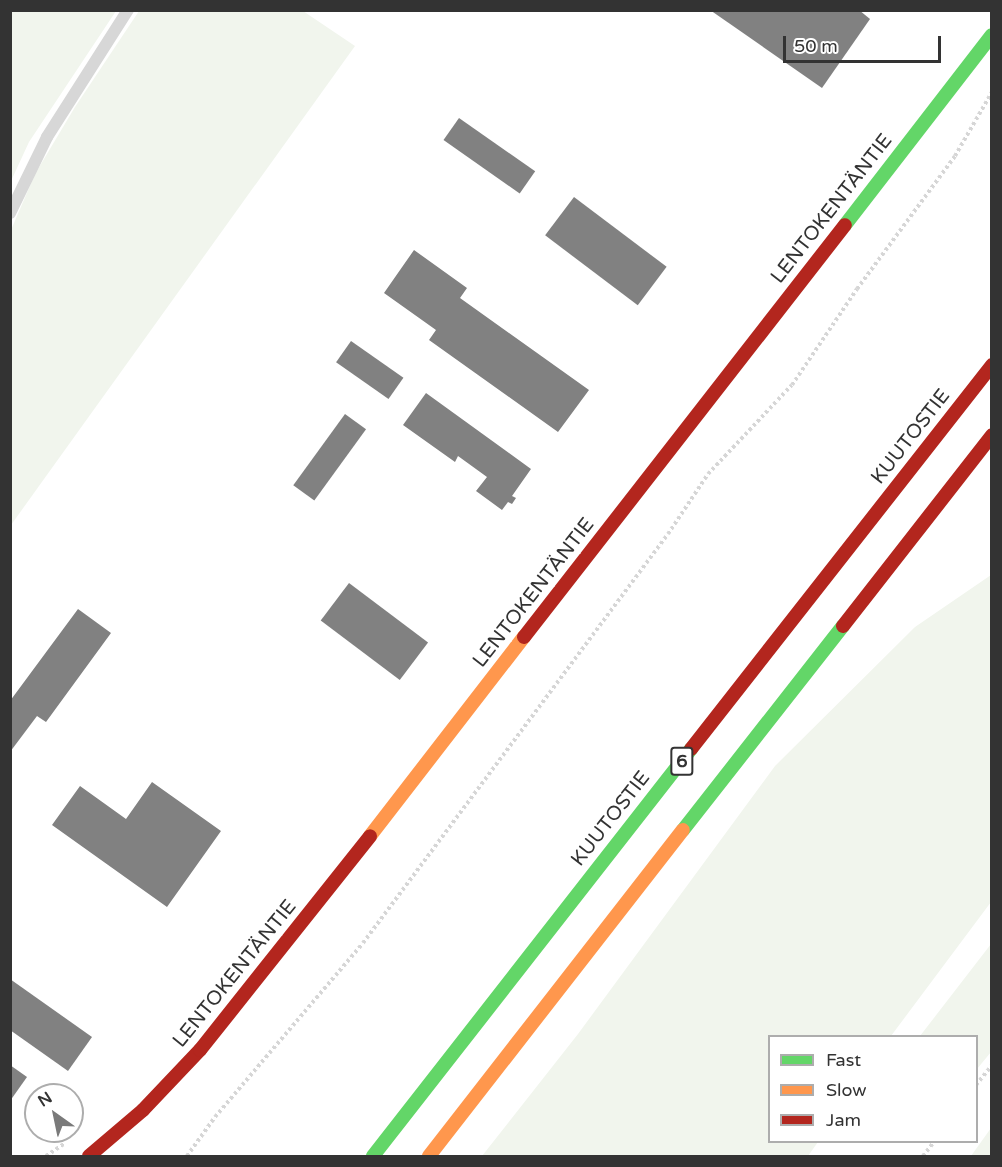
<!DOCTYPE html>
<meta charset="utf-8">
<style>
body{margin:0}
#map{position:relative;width:1002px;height:1167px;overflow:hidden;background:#fff;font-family:"Varela Round",sans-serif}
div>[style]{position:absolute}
.green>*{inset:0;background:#f1f5ed}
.building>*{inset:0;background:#818181;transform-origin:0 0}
.path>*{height:4px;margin-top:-2px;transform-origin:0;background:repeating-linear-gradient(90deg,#d6d6d6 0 3px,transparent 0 6px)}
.lane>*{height:12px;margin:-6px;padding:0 6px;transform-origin:6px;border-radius:6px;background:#d7d7d7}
.fast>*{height:14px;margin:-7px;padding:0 7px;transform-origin:7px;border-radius:7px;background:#63d668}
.slow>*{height:14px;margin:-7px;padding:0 7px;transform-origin:7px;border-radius:7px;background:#ff974d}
.jam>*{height:14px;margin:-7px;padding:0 7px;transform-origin:7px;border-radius:7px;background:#b3261e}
span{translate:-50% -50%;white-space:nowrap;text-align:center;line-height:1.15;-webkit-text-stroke:6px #fff;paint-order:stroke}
.shield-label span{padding:2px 4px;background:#fff;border:2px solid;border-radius:4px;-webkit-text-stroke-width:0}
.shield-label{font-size:18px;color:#333;font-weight:700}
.street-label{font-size:20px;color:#333}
.frame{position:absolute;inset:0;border:12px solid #333;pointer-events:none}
.legend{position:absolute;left:768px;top:1035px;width:210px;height:108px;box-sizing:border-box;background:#fff;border:2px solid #adadad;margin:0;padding:8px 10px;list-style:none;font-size:18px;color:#333}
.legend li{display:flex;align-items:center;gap:12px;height:30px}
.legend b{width:30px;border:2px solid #adadad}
.north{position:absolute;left:24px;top:1083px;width:60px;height:60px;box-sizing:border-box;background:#fff;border:2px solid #adadad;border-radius:50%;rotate:327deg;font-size:16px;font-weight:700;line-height:24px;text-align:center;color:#333}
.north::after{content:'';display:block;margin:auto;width:21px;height:27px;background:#7a7a7a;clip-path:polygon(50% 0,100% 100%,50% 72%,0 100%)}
.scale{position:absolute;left:783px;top:36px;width:158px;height:27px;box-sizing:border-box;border:3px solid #333;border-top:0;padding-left:8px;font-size:18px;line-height:21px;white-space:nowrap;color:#333;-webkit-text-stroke:4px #fff;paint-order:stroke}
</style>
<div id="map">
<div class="green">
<div style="clip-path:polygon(11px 10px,116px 11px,29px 142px,11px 181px)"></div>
<div style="clip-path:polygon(139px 11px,303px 11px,355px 46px,11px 525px,11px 230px,35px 174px,75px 107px)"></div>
<div style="clip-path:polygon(991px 575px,991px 902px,891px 1036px,770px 1036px,770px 1142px,818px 1142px,808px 1156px,482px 1156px,578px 1034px,775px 766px,915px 627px)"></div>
<div style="clip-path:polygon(991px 944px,991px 1052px,977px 1069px,976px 1036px,920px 1036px)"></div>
<div style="clip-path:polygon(991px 1128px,991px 1156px,971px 1156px)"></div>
</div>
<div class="building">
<div style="clip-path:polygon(710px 10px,859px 10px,870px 19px,822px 88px)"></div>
<div style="left:459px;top:118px;width:93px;height:27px;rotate:35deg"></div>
<div style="left:574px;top:197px;width:116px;height:48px;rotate:37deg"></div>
<div style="clip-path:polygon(414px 250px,467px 288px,460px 298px,589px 390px,558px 432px,429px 340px,436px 330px,384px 293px)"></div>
<div style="left:351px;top:341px;width:64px;height:26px;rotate:35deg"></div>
<div style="clip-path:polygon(426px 393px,531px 469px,512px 496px,516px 498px,512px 504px,508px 502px,502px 510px,476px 491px,487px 477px,458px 456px,455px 462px,403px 425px)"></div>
<div style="left:345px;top:414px;width:26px;height:88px;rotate:36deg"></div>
<div style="left:349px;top:583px;width:99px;height:47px;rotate:37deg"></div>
<div style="clip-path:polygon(78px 609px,111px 633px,46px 722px,37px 716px,10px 752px,10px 701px)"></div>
<div style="clip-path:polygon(152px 782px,221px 831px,167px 907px,52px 825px,80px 786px,126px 819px)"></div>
<div style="clip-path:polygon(10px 979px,92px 1037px,68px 1071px,10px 1030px)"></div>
<div style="clip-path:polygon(10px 1065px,27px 1077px,10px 1101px)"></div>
</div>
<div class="path">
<div style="left:976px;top:1085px;width:26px;rotate:-51deg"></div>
<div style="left:46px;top:1156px;width:23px;rotate:-34deg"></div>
<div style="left:187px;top:1156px;width:48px;rotate:-54.3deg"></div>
<div style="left:215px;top:1117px;width:228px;rotate:-49.6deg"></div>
<div style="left:363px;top:943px;width:510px;rotate:-53.29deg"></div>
<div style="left:668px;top:534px;width:72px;rotate:-56.3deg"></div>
<div style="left:708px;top:474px;width:122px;rotate:-46.7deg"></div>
<div style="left:792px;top:385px;width:116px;rotate:-55.9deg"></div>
<div style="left:857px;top:289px;width:165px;rotate:-53.6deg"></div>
<div style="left:955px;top:156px;width:74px;rotate:-60deg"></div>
<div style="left:923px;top:1156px;width:18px;rotate:-52deg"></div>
</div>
<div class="lane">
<div style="left:10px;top:213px;width:85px;rotate:-64deg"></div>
<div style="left:47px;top:137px;width:151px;rotate:-57.5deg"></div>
</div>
<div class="fast">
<div style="left:845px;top:225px;width:240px;rotate:-52.3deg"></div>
<div style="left:683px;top:830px;width:259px;rotate:-51.9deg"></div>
<div style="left:373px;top:1156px;width:517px;rotate:-52deg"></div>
</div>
<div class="slow">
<div style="left:370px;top:836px;width:252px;rotate:-52.3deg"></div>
<div style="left:429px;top:1156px;width:413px;rotate:-52.1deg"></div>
</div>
<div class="jam">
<div style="left:843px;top:626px;width:242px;rotate:-52deg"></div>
<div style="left:524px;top:637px;width:522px;rotate:-52.08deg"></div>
<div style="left:691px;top:749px;width:488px;rotate:-51.9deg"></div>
<div style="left:89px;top:1156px;width:71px;rotate:-40.4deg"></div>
<div style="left:143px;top:1110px;width:83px;rotate:-46.5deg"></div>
<div style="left:200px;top:1050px;width:273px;rotate:-51.5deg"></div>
</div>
<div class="shield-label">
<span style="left:682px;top:761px">6</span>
</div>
<div class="street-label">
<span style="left:832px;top:209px;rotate:-52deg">LENTOKENTÄNTIE</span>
<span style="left:911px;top:437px;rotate:-52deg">KUUTOSTIE</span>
<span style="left:534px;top:593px;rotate:-52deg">LENTOKENTÄNTIE</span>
<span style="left:611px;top:819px;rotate:-52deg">KUUTOSTIE</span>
<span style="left:235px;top:974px;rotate:-51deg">LENTOKENTÄNTIE</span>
</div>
<div class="frame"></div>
<ul class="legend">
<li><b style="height:8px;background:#63d668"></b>Fast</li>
<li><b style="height:8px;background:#ff974d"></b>Slow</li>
<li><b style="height:8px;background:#b3261e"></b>Jam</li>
</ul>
<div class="north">N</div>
<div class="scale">50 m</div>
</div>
